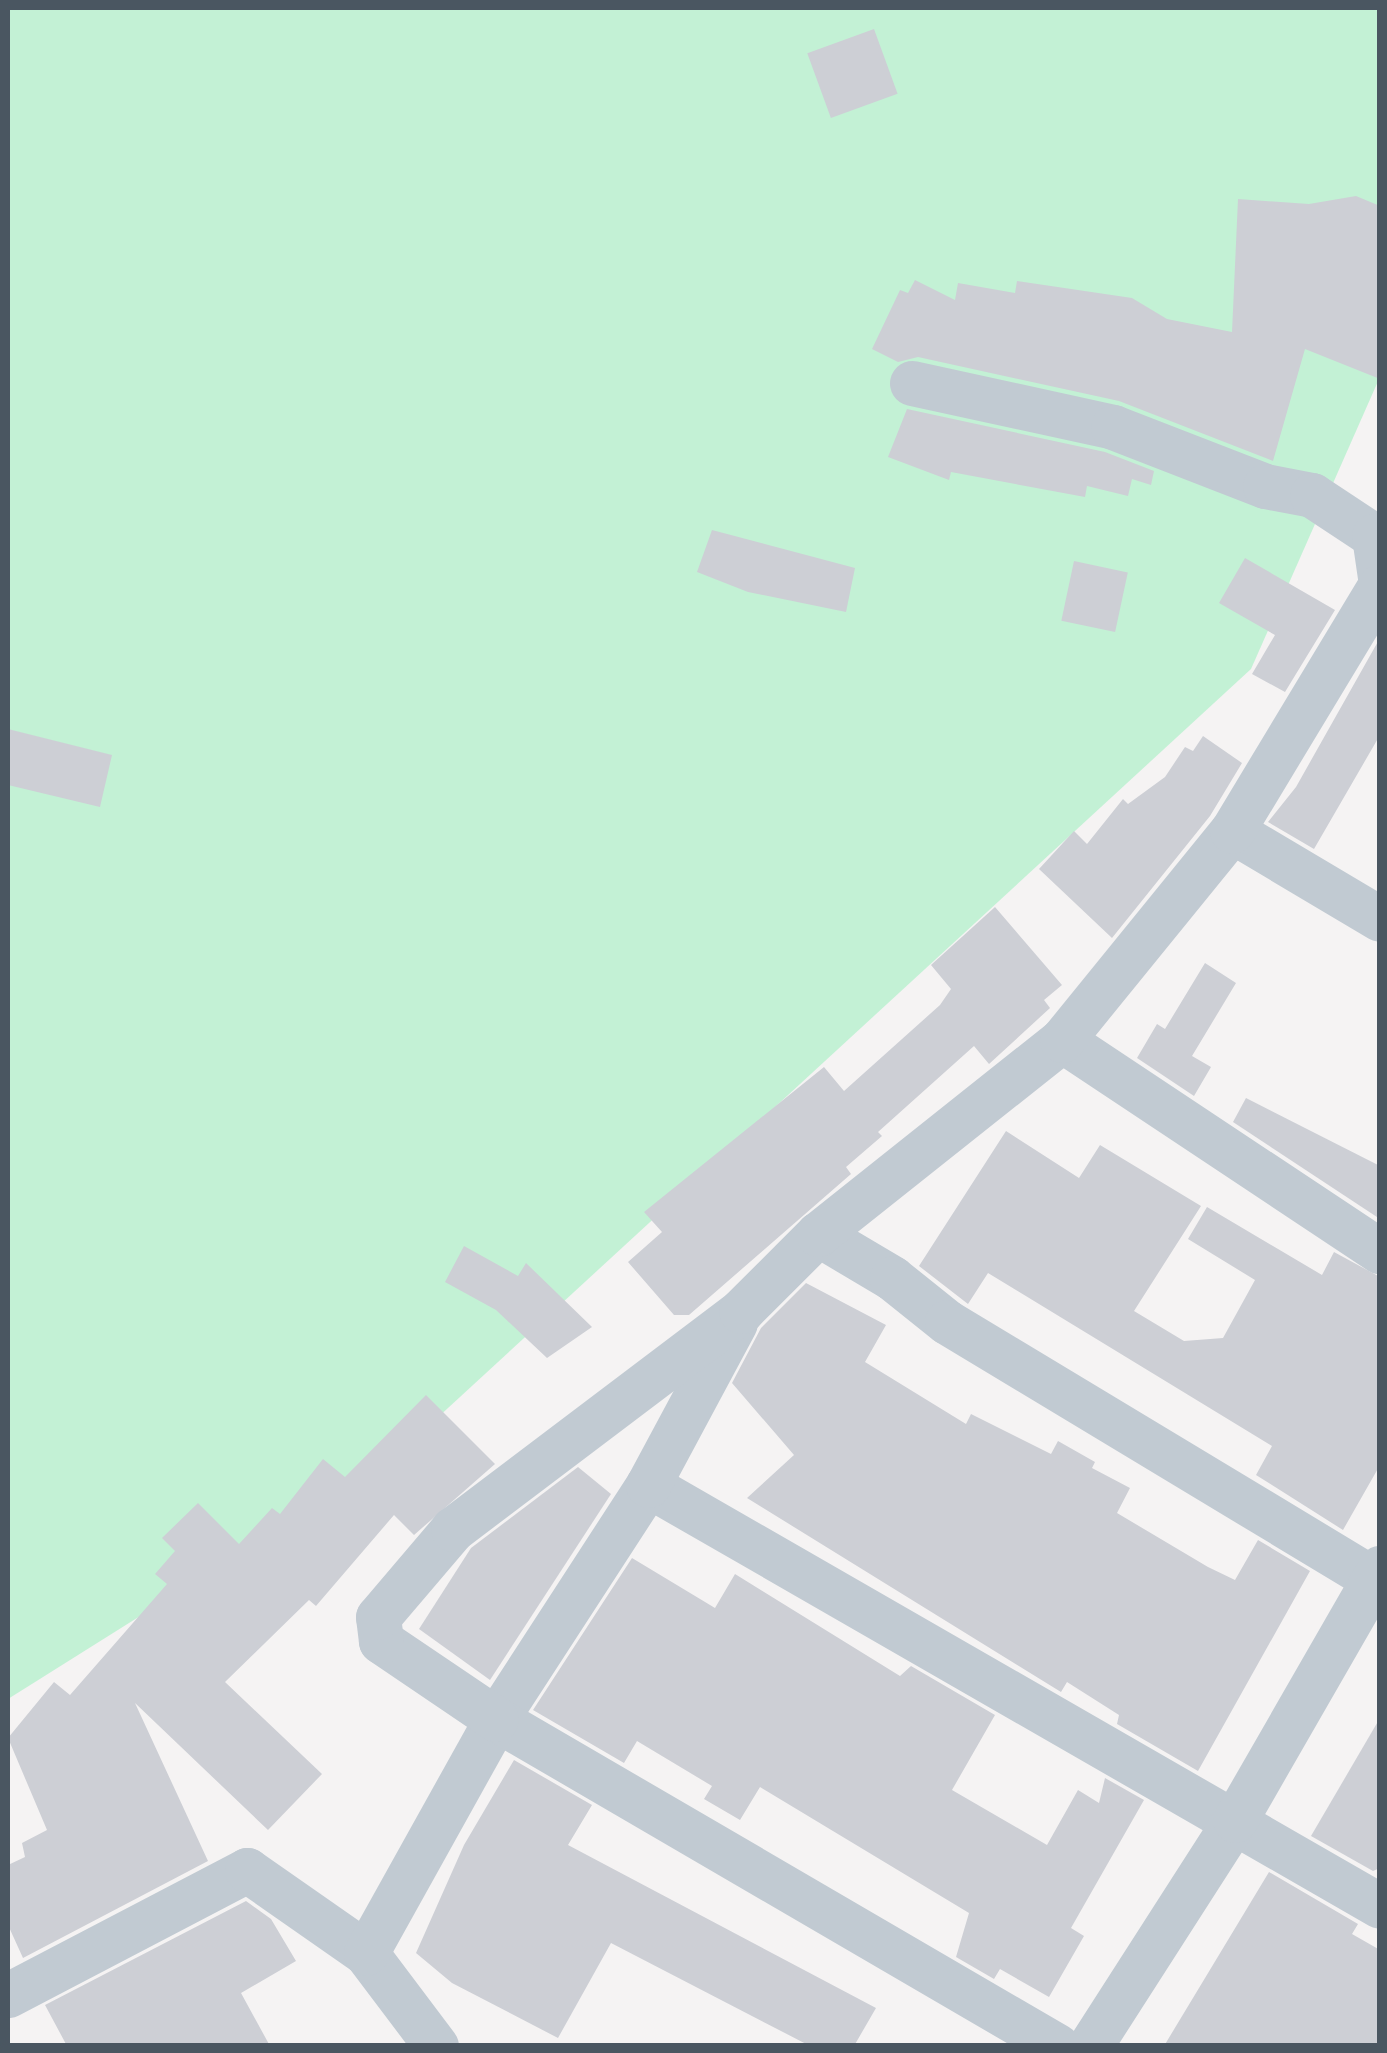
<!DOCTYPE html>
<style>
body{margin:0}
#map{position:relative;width:1387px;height:2053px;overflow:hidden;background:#f5f3f3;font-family:"Varela Round",sans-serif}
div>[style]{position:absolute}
.green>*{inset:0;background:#c3f1d5}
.building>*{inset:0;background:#cdcfd5;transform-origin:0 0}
.minor>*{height:45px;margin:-22.5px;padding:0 22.5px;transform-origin:22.5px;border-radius:22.5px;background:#c1cad2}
span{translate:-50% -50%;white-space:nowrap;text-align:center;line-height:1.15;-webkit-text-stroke:8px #fff;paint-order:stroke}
.frame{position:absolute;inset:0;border:10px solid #4a5661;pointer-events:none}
</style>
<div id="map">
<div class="green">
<div style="clip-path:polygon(8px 8px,1379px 8px,1379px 379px,1251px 669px,398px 1454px,8px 1699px)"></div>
</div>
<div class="building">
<div style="left:874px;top:29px;width:69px;height:71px;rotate:70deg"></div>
<div style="clip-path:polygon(1356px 196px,1380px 206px,1380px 379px,1305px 349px,1273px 461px,1119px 401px,918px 357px,898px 362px,872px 349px,900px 290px,908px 293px,915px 280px,955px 300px,958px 283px,1015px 293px,1017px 281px,1132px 298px,1167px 319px,1232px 332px,1238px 199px,1309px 204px)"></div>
<div style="clip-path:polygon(907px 409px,1105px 452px,1154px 471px,1151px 485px,1132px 479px,1128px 496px,1087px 486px,1085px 497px,951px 472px,949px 480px,888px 457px)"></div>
<div style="clip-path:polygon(712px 530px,855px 568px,846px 612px,748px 592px,697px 572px)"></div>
<div style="clip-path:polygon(1245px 558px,1335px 610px,1285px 692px,1252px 674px,1275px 635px,1219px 603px)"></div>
<div style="left:1074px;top:561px;width:55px;height:61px;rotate:12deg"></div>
<div style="clip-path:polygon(1380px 638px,1380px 735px,1314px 849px,1268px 822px,1296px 787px)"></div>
<div style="clip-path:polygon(8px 729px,112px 755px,100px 807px,8px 785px)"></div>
<div style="clip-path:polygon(1203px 736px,1242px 763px,1210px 816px,1112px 938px,1039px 869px,1074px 831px,1087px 844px,1123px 799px,1128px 804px,1165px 777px,1185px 747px,1193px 751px)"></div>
<div style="clip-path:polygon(995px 907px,1062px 985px,1044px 1000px,1050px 1008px,989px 1064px,974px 1046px,878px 1132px,882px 1136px,846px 1167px,851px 1174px,689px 1315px,674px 1315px,628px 1262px,662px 1232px,644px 1212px,824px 1067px,844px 1091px,940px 1005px,951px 989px,931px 965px)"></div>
<div style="clip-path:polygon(1205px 963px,1236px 983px,1192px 1056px,1211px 1067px,1194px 1096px,1137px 1058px,1157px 1024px,1165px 1029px)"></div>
<div style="clip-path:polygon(1246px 1098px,1380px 1166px,1380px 1219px,1233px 1122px)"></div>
<div style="clip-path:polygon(1006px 1131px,1079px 1178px,1100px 1145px,1201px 1206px,1134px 1311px,1184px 1341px,1223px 1338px,1255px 1280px,1188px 1239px,1207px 1207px,1322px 1275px,1334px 1252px,1380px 1277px,1380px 1465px,1343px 1530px,1256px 1475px,1272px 1446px,988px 1273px,968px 1304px,919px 1266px)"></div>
<div style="clip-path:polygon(464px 1246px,518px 1276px,526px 1263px,592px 1327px,547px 1358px,496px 1310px,445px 1282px)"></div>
<div style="clip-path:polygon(806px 1283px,886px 1325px,865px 1362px,966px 1424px,971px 1414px,1051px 1454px,1058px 1441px,1095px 1462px,1092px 1468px,1130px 1488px,1117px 1513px,1208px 1567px,1235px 1580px,1258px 1540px,1310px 1571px,1198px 1771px,1117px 1724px,1119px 1715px,1067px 1682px,1061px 1692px,747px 1498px,794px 1455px,732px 1383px,761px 1328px)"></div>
<div style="clip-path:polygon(426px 1395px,495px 1464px,414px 1535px,394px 1515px,316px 1606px,309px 1600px,225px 1682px,322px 1774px,268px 1830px,135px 1703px,208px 1861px,23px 1958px,8px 1925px,8px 1865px,25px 1857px,22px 1843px,47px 1830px,8px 1738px,54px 1682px,70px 1695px,167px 1584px,155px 1574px,175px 1551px,162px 1538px,198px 1503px,239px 1544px,272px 1508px,280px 1514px,323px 1459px,345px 1477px)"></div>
<div style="clip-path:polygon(578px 1467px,611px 1494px,490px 1680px,419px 1629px,471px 1548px)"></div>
<div style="clip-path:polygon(632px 1558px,715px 1608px,735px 1574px,900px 1676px,911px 1666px,995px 1715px,952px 1790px,1047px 1845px,1078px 1790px,1099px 1803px,1105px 1778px,1144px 1800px,1071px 1928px,1084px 1936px,1049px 1997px,1000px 1969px,994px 1979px,956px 1957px,969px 1913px,760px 1787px,740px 1820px,704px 1799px,712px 1786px,637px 1741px,624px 1763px,533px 1710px)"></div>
<div style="clip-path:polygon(1380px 1718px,1380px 1868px,1373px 1871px,1311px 1836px)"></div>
<div style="clip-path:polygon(514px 1760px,592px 1805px,568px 1845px,876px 2008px,854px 2046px,810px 2046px,611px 1943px,558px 2038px,452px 1983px,416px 1953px,464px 1845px)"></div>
<div style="clip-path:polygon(1269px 1872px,1358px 1924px,1352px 1934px,1380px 1950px,1380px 2046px,1164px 2046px)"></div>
<div style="clip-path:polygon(246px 1901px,271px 1919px,296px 1961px,241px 1993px,270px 2046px,67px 2046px,45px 2005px)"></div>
</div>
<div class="minor">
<div style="left:912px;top:383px;width:206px;rotate:12.3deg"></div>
<div style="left:1113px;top:427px;width:163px;rotate:21.2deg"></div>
<div style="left:1265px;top:486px;width:48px;rotate:10.8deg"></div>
<div style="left:1312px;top:495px;width:74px;rotate:33.5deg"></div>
<div style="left:1374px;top:536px;width:41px;rotate:81.7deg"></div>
<div style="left:1232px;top:831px;width:172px;rotate:30.7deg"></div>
<div style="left:1062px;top:1040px;width:382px;rotate:33.6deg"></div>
<div style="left:818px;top:1234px;width:86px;rotate:30.7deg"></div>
<div style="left:892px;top:1278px;width:70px;rotate:38.7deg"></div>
<div style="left:947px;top:1322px;width:506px;rotate:31.08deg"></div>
<div style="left:648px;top:1485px;width:844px;rotate:29.9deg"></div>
<div style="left:8px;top:1995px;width:270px;rotate:-27.6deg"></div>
<div style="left:247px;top:1870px;width:145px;rotate:34.9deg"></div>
<div style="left:436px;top:2046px;width:116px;rotate:-127deg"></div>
<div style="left:366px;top:1953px;width:268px;rotate:-60.9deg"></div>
<div style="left:496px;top:1719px;width:279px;rotate:-57deg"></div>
<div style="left:648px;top:1485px;width:184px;rotate:-61.8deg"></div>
<div style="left:1057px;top:2046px;width:649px;rotate:-149.76deg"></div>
<div style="left:496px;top:1719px;width:139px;rotate:-145.9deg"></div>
<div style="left:381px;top:1641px;width:24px;rotate:-97deg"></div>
<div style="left:378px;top:1617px;width:116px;rotate:-49.6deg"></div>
<div style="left:453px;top:1529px;width:361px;rotate:-37.1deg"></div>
<div style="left:741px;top:1311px;width:109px;rotate:-45deg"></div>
<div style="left:818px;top:1234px;width:312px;rotate:-38.5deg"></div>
<div style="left:1062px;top:1040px;width:269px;rotate:-50.9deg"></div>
<div style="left:1232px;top:831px;width:286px;rotate:-58.9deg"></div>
<div style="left:1090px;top:2046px;width:269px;rotate:-57.3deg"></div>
<div style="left:1235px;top:1820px;width:291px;rotate:-60.1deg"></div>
</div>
<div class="frame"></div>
</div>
